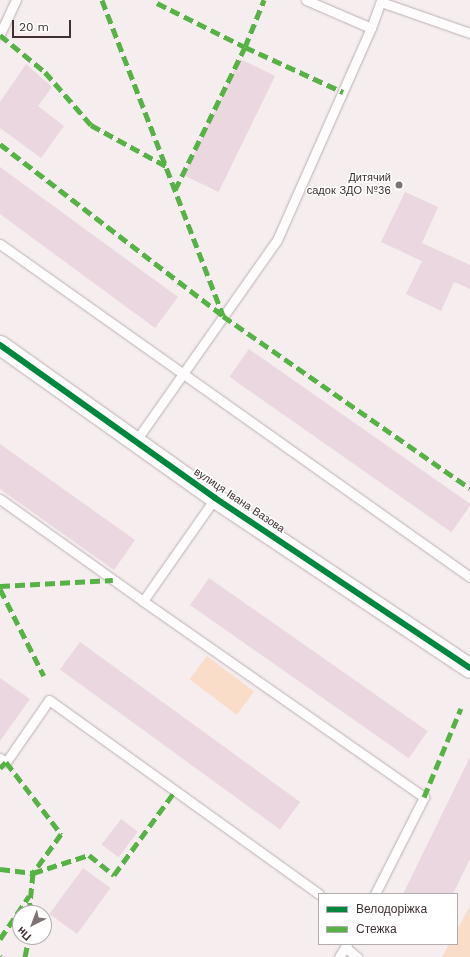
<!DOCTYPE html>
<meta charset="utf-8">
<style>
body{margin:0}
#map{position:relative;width:470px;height:957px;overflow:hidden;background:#f6edee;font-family:"Work Sans",sans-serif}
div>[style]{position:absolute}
.green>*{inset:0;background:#f9ddc9;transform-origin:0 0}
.building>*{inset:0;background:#ead7df;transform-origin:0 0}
.roads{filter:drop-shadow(0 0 1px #bbb0b2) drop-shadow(0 0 1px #bbb0b2)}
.lane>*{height:9px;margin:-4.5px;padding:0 4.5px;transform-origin:4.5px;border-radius:4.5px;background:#fefcfc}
.street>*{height:19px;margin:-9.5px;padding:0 9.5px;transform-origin:9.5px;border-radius:9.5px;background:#fefcfc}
.quiet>*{height:5px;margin-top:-2.5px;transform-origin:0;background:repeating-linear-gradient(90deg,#57b246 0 10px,transparent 0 15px)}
.cycleway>*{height:6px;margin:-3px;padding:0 3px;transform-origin:3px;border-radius:3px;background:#00873e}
.dots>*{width:11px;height:11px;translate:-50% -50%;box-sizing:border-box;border:2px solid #fff;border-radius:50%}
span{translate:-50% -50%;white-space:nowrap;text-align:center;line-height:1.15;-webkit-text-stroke:3px #fff;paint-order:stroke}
.poi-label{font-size:11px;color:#3f3031}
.right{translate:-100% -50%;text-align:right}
.street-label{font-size:11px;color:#3f3031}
.legend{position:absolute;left:318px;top:893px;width:140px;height:52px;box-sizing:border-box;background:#fff;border:1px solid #b2acad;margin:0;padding:5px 7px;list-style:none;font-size:12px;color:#3f3031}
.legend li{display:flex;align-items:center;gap:8px;height:20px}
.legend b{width:20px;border:1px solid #b2acad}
.north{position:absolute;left:12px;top:905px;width:40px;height:40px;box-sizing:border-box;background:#fff;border:1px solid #b2acad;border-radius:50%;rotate:222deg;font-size:11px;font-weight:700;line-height:16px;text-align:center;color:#3f3031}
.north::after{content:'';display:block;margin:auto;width:14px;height:18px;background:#7f7273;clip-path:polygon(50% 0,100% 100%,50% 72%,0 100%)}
.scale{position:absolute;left:12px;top:20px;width:59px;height:18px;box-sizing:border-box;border:2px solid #3f3031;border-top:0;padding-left:5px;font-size:12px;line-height:14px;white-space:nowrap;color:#3f3031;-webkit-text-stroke:3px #fff;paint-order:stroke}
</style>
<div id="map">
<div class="green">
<div style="left:207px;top:656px;width:59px;height:29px;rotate:37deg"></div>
<div style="clip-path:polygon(470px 906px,470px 957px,442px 957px,449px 944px,457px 944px,457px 930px)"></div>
</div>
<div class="building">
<div style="left:240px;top:59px;width:39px;height:129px;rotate:26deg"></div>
<div style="clip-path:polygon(26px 64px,52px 87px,38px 106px,64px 126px,41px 158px,0 128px,0 102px)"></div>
<div style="clip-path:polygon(0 167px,178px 297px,155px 328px,0 214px)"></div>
<div style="clip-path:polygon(405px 192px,438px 207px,422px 243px,470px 265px,470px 289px,454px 282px,441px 311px,406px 294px,422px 261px,381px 242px)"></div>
<div style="left:249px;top:349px;width:271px;height:34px;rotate:35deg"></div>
<div style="clip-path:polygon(0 444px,135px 540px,114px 570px,0 489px)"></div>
<div style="left:209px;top:578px;width:267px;height:33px;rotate:35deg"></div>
<div style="left:80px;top:642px;width:272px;height:34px;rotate:36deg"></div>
<div style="clip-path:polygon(0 678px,30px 699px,0 741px)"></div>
<div style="clip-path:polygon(470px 757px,470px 859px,453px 894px,403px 894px)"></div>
<div style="left:121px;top:819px;width:21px;height:32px;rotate:37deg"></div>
<div style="left:83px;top:868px;width:34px;height:57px;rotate:36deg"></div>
</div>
<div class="roads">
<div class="lane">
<div style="left:381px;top:2px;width:94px;rotate:19.2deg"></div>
<div style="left:371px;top:28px;width:30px;rotate:-70deg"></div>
<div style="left:0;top:34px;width:38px;rotate:-65deg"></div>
<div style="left:0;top:244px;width:576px;rotate:35.32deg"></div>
<div style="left:135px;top:442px;width:247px;rotate:-54.9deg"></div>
<div style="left:277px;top:240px;width:232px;rotate:-66.1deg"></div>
<div style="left:371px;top:28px;width:71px;rotate:-156.7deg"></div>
<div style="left:0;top:499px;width:176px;rotate:35.5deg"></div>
<div style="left:143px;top:601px;width:126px;rotate:-55deg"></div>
<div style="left:143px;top:601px;width:343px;rotate:34.9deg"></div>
<div style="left:424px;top:797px;width:109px;rotate:116.8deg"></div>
<div style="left:0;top:758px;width:7px;rotate:34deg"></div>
<div style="left:6px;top:762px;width:75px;rotate:-55.3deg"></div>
<div style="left:49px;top:700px;width:332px;rotate:35.7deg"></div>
<div style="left:345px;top:947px;width:16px;rotate:40deg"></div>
<div style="left:339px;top:957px;width:15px;rotate:-58deg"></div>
</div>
<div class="street">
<div style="left:0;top:345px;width:264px;rotate:35.4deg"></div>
<div style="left:215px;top:498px;width:306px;rotate:33.7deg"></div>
</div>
</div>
<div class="quiet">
<div style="left:102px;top:0;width:338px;rotate:69deg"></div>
<div style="left:157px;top:3px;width:98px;rotate:26.6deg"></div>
<div style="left:245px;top:47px;width:51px;rotate:-68deg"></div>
<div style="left:0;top:35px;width:58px;rotate:39.4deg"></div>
<div style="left:45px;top:72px;width:70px;rotate:49deg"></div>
<div style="left:91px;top:125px;width:85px;rotate:28.7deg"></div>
<div style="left:0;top:144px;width:282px;rotate:37.6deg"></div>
<div style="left:223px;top:316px;width:301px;rotate:34.9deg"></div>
<div style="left:175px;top:190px;width:159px;rotate:-63.9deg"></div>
<div style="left:245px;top:47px;width:108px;rotate:24.7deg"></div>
<div style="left:0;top:586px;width:113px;rotate:-3deg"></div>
<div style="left:0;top:589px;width:97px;rotate:63.2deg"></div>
<div style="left:0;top:768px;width:8px;rotate:-45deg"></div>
<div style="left:6px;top:762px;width:91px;rotate:52.6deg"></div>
<div style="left:61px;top:834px;width:48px;rotate:125.7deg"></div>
<div style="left:33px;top:873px;width:40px;rotate:95.7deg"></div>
<div style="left:424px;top:797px;width:96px;rotate:-67.4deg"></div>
<div style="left:0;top:869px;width:33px;rotate:7deg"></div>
<div style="left:33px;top:873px;width:59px;rotate:-17.8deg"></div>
<div style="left:89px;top:855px;width:32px;rotate:39deg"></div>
<div style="left:114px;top:875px;width:104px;rotate:-54deg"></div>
<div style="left:0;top:939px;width:52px;rotate:-56deg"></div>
<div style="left:0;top:956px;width:1px;rotate:45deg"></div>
<div style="left:25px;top:957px;width:20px;rotate:-79deg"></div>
</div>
<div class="cycleway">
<div style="left:0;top:345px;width:264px;rotate:35.4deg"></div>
<div style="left:215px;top:498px;width:306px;rotate:33.7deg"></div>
</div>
<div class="dots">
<div style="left:399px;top:185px;background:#7f7273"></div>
</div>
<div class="poi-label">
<span class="right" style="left:391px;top:185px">Дитячий<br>садок ЗДО №36</span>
</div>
<div class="street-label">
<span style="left:239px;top:501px;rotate:34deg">вулиця Івана Вазова</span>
</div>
<ul class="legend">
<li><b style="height:5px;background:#00873e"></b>Велодоріжка</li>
<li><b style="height:5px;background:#57b246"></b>Стежка</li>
</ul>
<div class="north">Пн</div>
<div class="scale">20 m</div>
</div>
